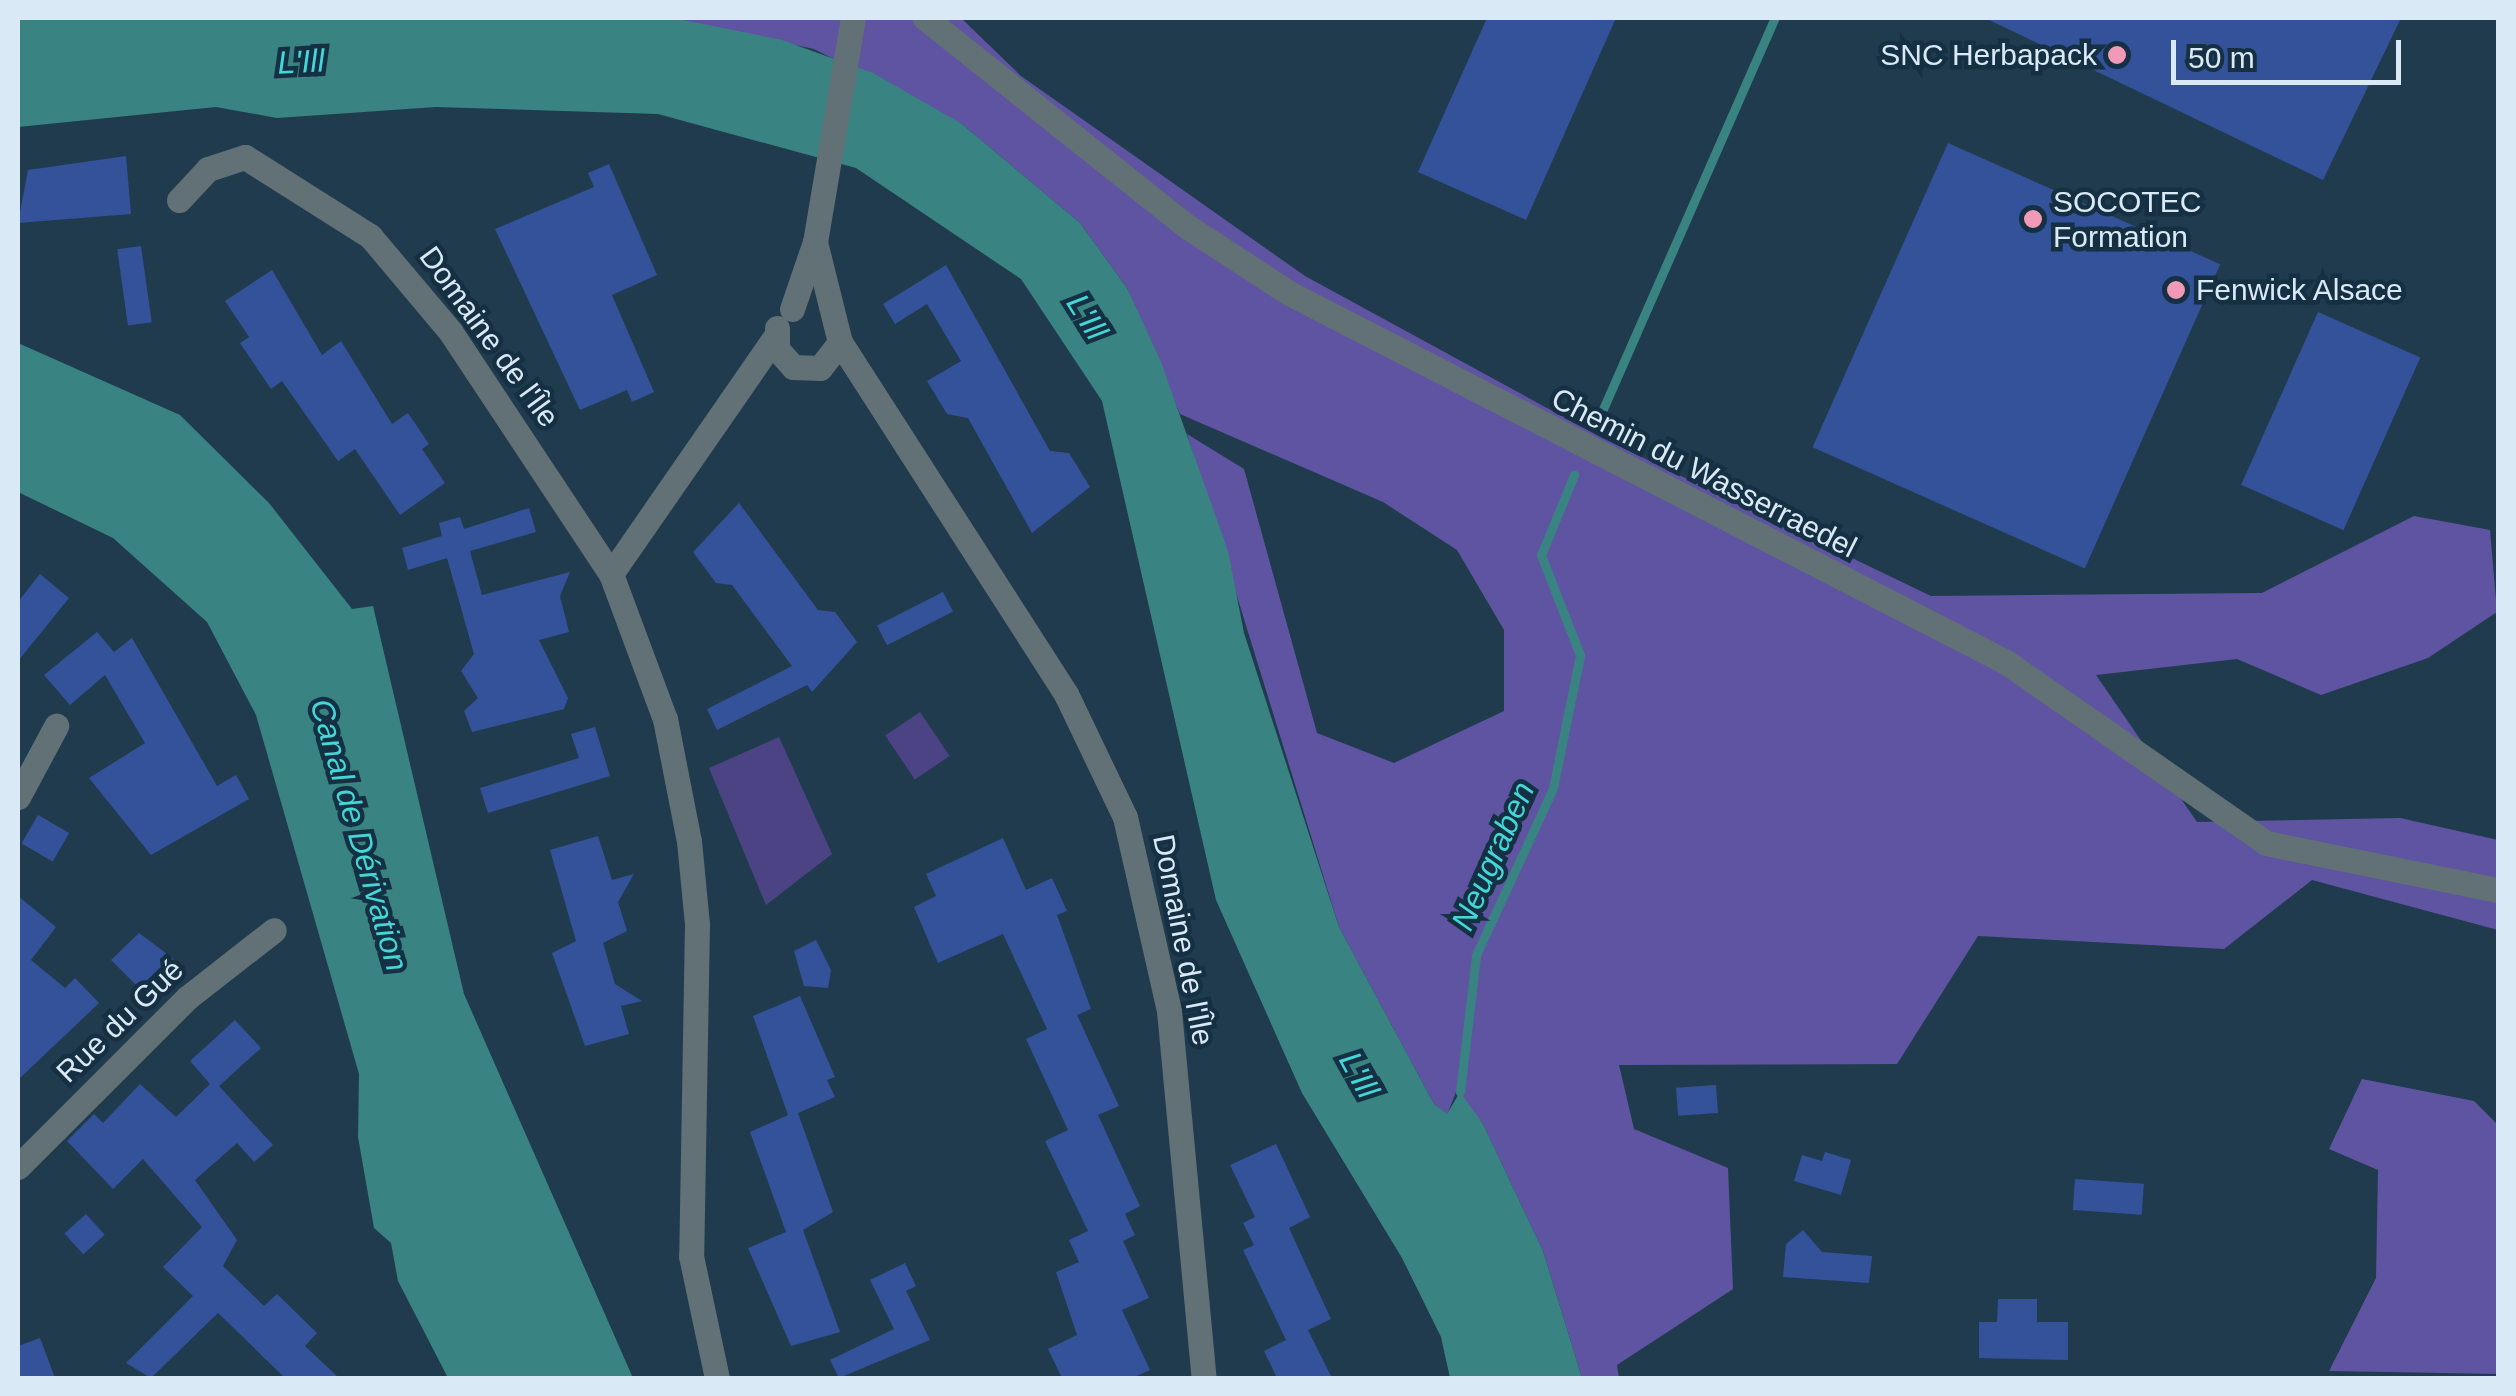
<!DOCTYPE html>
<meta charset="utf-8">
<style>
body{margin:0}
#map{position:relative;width:2516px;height:1396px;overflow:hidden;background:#203b4e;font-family:Helvetica,sans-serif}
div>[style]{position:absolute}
.green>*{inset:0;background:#4c4384;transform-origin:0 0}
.forest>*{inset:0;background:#5f54a2}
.water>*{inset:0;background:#398382}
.stream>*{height:9px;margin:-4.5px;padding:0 4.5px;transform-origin:4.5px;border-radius:4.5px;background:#398382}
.building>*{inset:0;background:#335299;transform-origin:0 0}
.street>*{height:25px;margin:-12.5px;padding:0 12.5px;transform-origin:12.5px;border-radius:12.5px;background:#617176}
.dots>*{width:28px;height:28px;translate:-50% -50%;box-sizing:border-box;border:5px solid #153043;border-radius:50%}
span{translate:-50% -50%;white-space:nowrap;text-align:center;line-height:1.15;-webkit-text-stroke:9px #153043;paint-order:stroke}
.poi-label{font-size:30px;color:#dae9f6}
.right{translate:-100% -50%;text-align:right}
.left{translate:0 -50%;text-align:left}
.street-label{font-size:30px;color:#dae9f6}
.water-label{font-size:32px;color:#43d7d7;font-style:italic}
.frame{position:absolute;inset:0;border:20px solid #dae9f6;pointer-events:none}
.scale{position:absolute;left:2171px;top:40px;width:230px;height:45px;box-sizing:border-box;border:5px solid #dae9f6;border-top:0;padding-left:12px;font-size:30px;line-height:35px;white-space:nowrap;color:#dae9f6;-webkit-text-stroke:8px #153043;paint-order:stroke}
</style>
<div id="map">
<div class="green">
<div style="left:920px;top:712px;width:53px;height:42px;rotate:56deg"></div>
<div style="clip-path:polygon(779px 737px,832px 854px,766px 905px,709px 768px)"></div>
</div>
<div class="forest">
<div style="clip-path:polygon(673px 18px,961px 18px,1021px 76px,1305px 276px,1602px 438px,1931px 596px,2262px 593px,2414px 516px,2490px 530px,2497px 612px,2428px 658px,2321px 695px,2237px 659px,2096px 675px,2197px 822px,2400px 818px,2498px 840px,2498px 930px,2312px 880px,2224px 949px,1978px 936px,1897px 1064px,1619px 1065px,1634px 1129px,1728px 1168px,1733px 1289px,1617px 1365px,1619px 1378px,1582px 1378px,1543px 1251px,1483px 1124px,1456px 1092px,1447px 1115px,1434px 1104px,1339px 927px,1187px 434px,1244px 469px,1317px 733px,1394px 763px,1504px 711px,1504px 630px,1457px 550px,1383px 502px,1180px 414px,1127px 288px,1080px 223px,962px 124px,814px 49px)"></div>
<div style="clip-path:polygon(2362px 1079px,2474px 1101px,2498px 1125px,2498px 1374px,2329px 1371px,2376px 1278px,2378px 1170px,2329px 1149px)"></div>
</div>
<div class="water">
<div style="clip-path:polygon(18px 18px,673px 18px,782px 40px,873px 73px,962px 124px,1080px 223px,1127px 288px,1161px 362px,1228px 551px,1244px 633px,1339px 927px,1434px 1104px,1447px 1114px,1460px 1092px,1483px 1124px,1543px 1251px,1582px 1378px,1450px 1378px,1441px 1337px,1402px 1258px,1302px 1093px,1216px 900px,1102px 401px,1021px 279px,856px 168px,658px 114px,436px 107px,277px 118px,216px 107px,18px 127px)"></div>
<div style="clip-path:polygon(18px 343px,180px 415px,269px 503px,352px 609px,373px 606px,464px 994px,633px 1378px,448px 1378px,398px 1281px,391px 1243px,374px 1228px,358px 1137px,359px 1074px,256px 715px,207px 622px,113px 538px,18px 492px)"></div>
</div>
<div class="stream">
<div style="left:1596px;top:425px;width:445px;rotate:-66.3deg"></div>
<div style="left:1460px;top:1092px;width:138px;rotate:-83.3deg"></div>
<div style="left:1476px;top:955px;width:184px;rotate:-65.2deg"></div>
<div style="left:1553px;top:788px;width:136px;rotate:-78.5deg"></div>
<div style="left:1580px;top:655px;width:107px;rotate:-111.3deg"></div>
<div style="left:1541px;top:555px;width:87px;rotate:-67.6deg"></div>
</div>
<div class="building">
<div style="clip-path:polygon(1487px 18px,1616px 18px,1526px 220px,1418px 172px)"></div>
<div style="clip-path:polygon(1985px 18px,2401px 18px,2323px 180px)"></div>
<div style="left:1948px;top:143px;width:298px;height:333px;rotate:24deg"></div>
<div style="clip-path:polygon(126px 156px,131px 214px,18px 223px,28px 170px)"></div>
<div style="clip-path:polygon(609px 164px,657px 275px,612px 295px,654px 392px,632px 402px,627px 390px,580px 410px,495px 229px,594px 187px,588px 173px)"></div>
<div style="left:141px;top:246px;width:77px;height:24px;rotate:82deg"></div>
<div style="clip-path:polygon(946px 265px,1050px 451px,1069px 453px,1090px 487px,1032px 533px,968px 418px,947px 414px,927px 381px,961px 361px,927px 304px,895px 324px,883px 304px)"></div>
<div style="clip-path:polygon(272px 270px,322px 355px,341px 341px,392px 424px,408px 413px,429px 444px,422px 449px,445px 483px,400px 515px,355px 449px,338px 461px,282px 381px,271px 389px,240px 343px,249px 337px,225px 301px)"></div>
<div style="left:2318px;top:312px;width:112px;height:189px;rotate:24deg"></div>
<div style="clip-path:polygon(739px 503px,818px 610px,835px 612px,857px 642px,812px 692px,807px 685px,717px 730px,707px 709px,792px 666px,732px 585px,716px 583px,693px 552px)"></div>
<div style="clip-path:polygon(529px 508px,536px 532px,470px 551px,482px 595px,570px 572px,560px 596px,569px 632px,539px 640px,568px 698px,564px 709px,472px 732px,464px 711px,478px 698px,461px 671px,474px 654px,447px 558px,408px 570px,402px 548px,442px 536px,439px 523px,460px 517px,464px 529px)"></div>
<div style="clip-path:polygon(40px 574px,69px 598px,18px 661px,18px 602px)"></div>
<div style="left:943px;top:592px;width:22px;height:74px;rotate:63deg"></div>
<div style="clip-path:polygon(97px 632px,114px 652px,132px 638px,217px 786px,236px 775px,249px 799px,151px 855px,89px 778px,145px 743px,105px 675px,70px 705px,44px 675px)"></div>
<div style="clip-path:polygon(595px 727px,610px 776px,488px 813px,480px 788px,579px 758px,571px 734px)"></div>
<div style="left:38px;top:815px;width:36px;height:33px;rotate:30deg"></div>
<div style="clip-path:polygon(598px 836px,612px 880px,634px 874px,618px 902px,627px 931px,603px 943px,615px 984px,642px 1001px,621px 1006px,629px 1034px,585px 1046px,552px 953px,576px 941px,550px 850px)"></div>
<div style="clip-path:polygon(1003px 838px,1026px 890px,1052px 878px,1067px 911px,1057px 915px,1091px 1009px,1077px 1015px,1119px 1106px,1098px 1115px,1140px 1206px,1125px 1214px,1135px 1235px,1123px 1241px,1149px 1298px,1122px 1310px,1150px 1370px,1132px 1378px,1062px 1378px,1048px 1349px,1077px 1335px,1056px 1272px,1079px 1262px,1069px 1240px,1088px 1231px,1045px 1141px,1068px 1130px,1026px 1039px,1047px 1029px,1003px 934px,938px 963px,914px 907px,936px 896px,926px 874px)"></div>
<div style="clip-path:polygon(18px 896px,56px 927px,31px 960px,65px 988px,75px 978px,99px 1003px,18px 1080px)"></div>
<div style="clip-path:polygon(139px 933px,183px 966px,151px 1000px,111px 960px)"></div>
<div style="clip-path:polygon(816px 940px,831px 970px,828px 988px,804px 986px,794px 951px)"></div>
<div style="clip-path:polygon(800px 996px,835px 1077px,827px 1080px,835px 1097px,798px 1113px,833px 1212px,803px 1230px,840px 1332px,791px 1346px,748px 1248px,786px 1232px,750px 1132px,788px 1115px,753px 1016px)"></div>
<div style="clip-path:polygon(235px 1020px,261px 1048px,219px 1086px,273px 1145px,254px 1162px,237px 1143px,195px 1180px,237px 1240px,223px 1266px,264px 1306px,277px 1294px,317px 1333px,305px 1346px,339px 1378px,285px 1378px,218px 1313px,151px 1378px,126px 1363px,193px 1296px,163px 1267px,202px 1227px,143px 1159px,113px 1189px,67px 1141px,94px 1114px,103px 1123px,140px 1084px,176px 1117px,210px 1084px,190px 1061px)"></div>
<div style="left:1716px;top:1085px;width:28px;height:40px;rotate:86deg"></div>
<div style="clip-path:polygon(1276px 1144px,1310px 1217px,1289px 1228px,1331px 1319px,1308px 1330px,1332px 1378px,1277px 1378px,1264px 1351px,1286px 1340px,1243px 1250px,1254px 1245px,1243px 1223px,1255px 1217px,1230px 1165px)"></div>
<div style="clip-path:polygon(1825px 1152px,1851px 1160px,1841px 1195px,1794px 1181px,1802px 1155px,1822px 1161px)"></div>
<div style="left:2075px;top:1179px;width:69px;height:31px;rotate:4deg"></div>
<div style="left:86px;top:1214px;width:28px;height:29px;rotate:48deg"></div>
<div style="clip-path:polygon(1803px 1230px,1822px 1252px,1872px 1256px,1869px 1283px,1783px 1277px,1786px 1244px)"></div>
<div style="clip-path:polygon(905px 1263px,916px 1286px,906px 1291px,930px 1340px,839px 1378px,830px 1360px,894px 1329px,870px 1280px)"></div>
<div style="clip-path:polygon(1998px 1299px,2037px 1299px,2037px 1322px,2068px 1322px,2068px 1360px,1979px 1358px,1979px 1322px,1997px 1322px)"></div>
<div style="clip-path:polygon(40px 1338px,55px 1378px,18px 1378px,18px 1346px)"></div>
</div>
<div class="street">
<div style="left:925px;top:18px;width:336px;rotate:38.5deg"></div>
<div style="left:1188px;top:227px;width:121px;rotate:33.2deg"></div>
<div style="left:1289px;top:293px;width:806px;rotate:27.23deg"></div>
<div style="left:2006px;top:662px;width:317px;rotate:34.8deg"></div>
<div style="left:2266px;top:843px;width:237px;rotate:11.5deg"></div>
<div style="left:179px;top:200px;width:42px;rotate:-46.9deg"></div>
<div style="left:208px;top:169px;width:39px;rotate:-18deg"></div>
<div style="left:245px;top:157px;width:148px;rotate:32.3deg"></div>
<div style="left:370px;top:236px;width:124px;rotate:49.9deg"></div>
<div style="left:450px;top:331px;width:291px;rotate:56.5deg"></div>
<div style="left:611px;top:574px;width:155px;rotate:69.6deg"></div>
<div style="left:665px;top:719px;width:124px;rotate:78.9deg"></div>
<div style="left:689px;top:841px;width:83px;rotate:84.5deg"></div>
<div style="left:697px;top:924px;width:332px;rotate:91deg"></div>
<div style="left:691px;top:1256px;width:125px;rotate:78deg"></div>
<div style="left:815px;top:242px;width:103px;rotate:76deg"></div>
<div style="left:840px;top:342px;width:418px;rotate:57.3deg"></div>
<div style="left:1066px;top:694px;width:136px;rotate:64.4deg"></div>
<div style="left:1125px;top:817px;width:199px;rotate:77.2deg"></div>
<div style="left:1169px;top:1011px;width:369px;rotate:84.6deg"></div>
<div style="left:792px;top:309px;width:71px;rotate:-71.1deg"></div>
<div style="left:815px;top:242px;width:227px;rotate:-80.4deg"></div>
<div style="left:777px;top:328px;width:21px;rotate:90deg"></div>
<div style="left:777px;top:349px;width:24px;rotate:48deg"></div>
<div style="left:793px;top:367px;width:27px;rotate:2deg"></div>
<div style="left:820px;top:368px;width:33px;rotate:-52deg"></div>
<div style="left:611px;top:574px;width:288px;rotate:-55.3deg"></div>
<div style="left:18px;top:797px;width:81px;rotate:-61.8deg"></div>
<div style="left:18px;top:1167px;width:239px;rotate:-45deg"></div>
<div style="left:187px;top:998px;width:110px;rotate:-38deg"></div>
</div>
<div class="dots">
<div style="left:2117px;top:55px;background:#f09ab7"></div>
<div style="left:2033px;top:219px;background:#f09ab7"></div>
<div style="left:2176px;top:290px;background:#f09ab7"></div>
</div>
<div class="poi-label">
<span class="right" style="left:2097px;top:55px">SNC Herbapack</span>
<span class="left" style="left:2053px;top:219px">SOCOTEC<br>Formation</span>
<span class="left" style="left:2196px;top:290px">Fenwick Alsace</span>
</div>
<div class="street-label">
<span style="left:489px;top:337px;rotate:54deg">Domaine de l'Île</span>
<span style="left:1704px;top:473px;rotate:27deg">Chemin du Wasserraedel</span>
<span style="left:1183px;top:940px;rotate:79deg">Domaine de l'Île</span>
<span style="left:120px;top:1021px;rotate:-44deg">Rue du Gué</span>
</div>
<div class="water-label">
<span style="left:301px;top:62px;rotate:-3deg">L'Ill</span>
<span style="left:1087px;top:317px;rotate:58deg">L'Ill</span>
<span style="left:359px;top:835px;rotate:74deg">Canal de Dérivation</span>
<span style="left:1493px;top:856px;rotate:-66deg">Neugraben</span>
<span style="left:1359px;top:1075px;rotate:61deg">L'Ill</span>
</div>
<div class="frame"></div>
<div class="scale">50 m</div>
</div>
